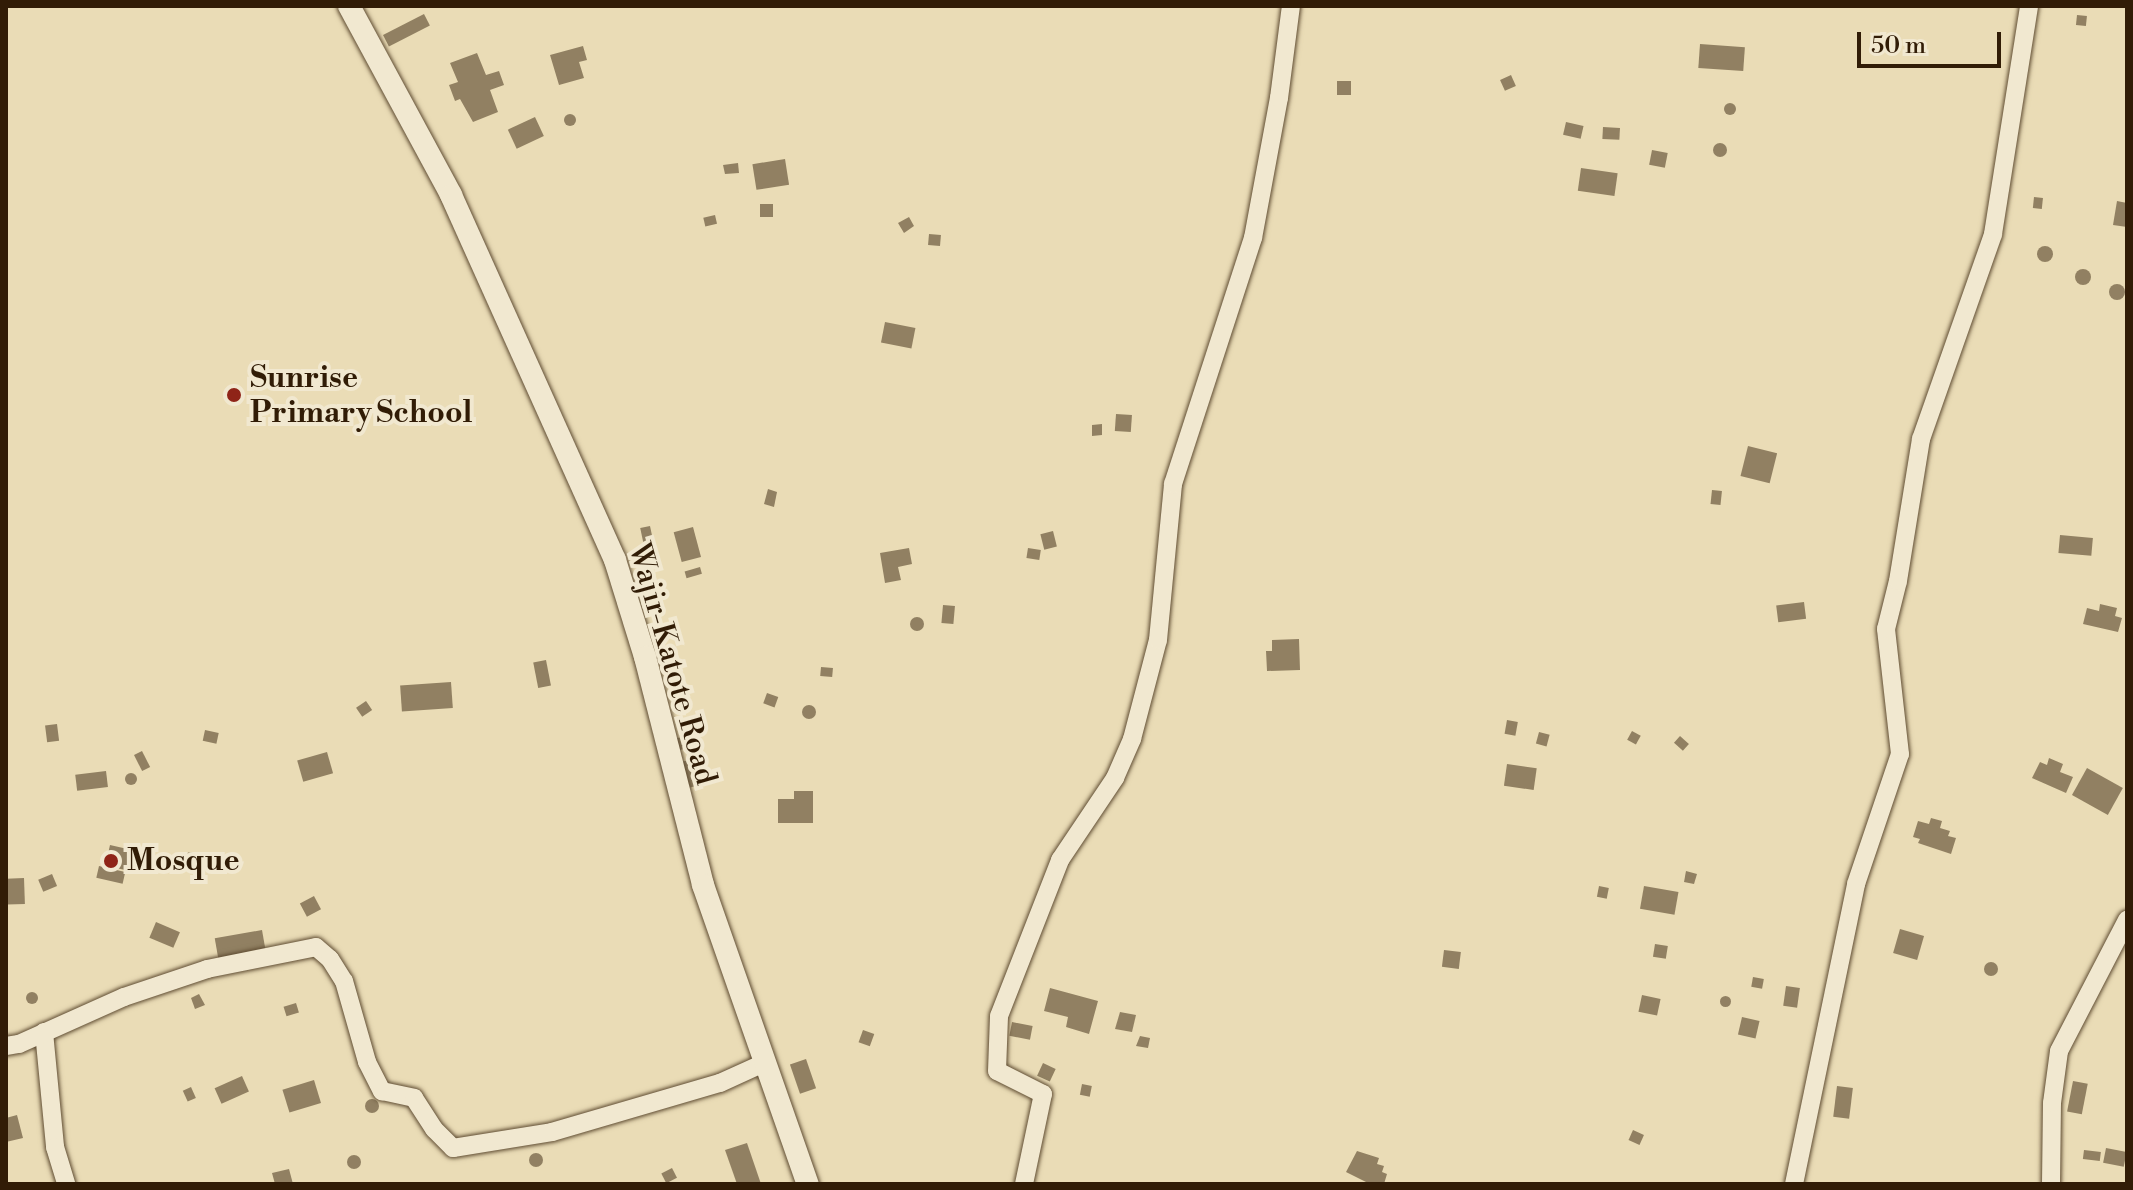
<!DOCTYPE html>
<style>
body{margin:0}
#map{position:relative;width:2133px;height:1190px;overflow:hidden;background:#eadcb6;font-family:"Libre Bodoni",serif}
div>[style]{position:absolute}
.building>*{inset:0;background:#918062;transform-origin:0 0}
.round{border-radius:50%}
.roads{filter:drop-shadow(0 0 2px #5f4c32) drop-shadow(0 0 2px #5f4c32)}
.minor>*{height:18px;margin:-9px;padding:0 9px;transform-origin:9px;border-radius:9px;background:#f1e8d0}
.tertiary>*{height:22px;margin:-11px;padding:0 11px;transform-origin:11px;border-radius:11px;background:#f1e8d0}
.dots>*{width:22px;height:22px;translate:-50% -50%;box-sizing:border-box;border:4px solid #f1e8d0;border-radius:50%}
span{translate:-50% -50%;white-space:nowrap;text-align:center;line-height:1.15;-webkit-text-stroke:8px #f1e8d0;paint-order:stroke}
.poi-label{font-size:30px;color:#311c06;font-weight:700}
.left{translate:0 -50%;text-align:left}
.street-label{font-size:30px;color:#311c06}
.frame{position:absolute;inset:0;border:8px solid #311c06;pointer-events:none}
.scale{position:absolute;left:1857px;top:32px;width:144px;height:36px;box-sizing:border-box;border:4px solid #311c06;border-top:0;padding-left:10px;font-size:24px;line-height:28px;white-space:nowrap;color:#311c06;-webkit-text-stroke:6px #f1e8d0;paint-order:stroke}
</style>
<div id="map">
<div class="building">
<div style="left:424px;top:14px;width:13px;height:46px;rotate:63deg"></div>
<div style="left:2077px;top:15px;width:10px;height:10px;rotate:6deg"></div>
<div style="left:1700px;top:44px;width:45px;height:24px;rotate:4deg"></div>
<div style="clip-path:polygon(583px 46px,587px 60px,579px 62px,584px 78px,559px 85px,550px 55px)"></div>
<div style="clip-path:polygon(477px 53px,486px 75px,499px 71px,504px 85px,490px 90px,498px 112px,473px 122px,460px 99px,455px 101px,449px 85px,458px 82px,450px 63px)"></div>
<div style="left:1511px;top:75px;width:12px;height:12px;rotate:66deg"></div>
<div style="left:1351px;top:81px;width:14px;height:14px;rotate:90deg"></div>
<div class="round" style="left:1724px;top:103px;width:12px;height:12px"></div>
<div class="round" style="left:564px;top:114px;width:12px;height:12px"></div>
<div style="left:535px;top:117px;width:21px;height:30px;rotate:65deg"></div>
<div style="left:1566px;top:122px;width:18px;height:13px;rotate:13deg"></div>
<div style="left:1603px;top:127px;width:17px;height:12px;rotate:3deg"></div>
<div class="round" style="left:1713px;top:143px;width:14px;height:14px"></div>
<div style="left:1652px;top:150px;width:16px;height:15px;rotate:11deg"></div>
<div style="left:785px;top:159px;width:26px;height:33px;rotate:81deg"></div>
<div style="clip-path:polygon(738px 163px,739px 173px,725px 174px,723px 165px)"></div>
<div style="left:1581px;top:168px;width:37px;height:23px;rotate:8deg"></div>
<div style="left:2034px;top:197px;width:9px;height:11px;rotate:6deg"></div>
<div style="clip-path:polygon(2117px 201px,2127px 203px,2127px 227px,2113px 225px)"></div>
<div style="left:760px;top:204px;width:13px;height:13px"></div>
<div style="left:715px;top:215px;width:9px;height:12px;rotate:77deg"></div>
<div style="clip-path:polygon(909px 217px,914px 226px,904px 233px,898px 223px)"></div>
<div style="left:929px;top:234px;width:12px;height:11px;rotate:5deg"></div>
<div class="round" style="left:2037px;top:246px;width:16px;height:16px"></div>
<div class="round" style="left:2075px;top:269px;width:16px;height:16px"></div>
<div class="round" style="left:2109px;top:284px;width:16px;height:16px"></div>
<div style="left:885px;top:322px;width:31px;height:21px;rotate:11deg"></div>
<div style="left:1116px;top:414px;width:16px;height:17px;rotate:4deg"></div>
<div style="clip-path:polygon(1102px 424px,1102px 435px,1092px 436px,1092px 425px)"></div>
<div style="left:1748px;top:446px;width:30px;height:31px;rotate:14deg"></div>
<div style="clip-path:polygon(768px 489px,777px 492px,774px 507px,764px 504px)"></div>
<div style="left:1712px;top:490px;width:10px;height:14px;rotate:6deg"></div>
<div style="left:650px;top:526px;width:14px;height:10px;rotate:78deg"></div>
<div style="left:693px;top:527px;width:31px;height:20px;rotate:75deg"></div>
<div style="left:1053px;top:531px;width:16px;height:13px;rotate:76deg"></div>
<div style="left:2060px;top:535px;width:33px;height:18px;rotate:5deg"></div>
<div style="clip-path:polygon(909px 548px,912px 564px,898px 567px,901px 580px,885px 583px,880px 553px)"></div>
<div style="left:1028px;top:548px;width:13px;height:10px;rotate:9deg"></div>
<div style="left:700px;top:567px;width:7px;height:16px;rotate:74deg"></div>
<div style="left:649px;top:597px;width:10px;height:10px"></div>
<div style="left:1804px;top:602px;width:17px;height:28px;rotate:83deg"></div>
<div style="clip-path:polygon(2100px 604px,2117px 608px,2115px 616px,2122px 618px,2118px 632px,2083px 624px,2087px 608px,2099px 611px)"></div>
<div style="left:943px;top:605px;width:12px;height:18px;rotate:5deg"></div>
<div class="round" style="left:910px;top:617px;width:14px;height:14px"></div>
<div style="clip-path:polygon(1299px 639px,1300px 670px,1267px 671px,1266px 651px,1272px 651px,1272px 640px)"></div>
<div style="left:546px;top:660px;width:26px;height:13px;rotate:79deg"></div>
<div style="left:821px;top:667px;width:12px;height:9px;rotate:5deg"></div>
<div style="left:451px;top:682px;width:26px;height:51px;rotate:86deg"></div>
<div style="left:767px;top:693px;width:12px;height:11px;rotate:20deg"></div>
<div style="left:366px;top:701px;width:11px;height:12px;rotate:56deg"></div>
<div class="round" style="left:802px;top:705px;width:14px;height:14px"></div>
<div style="left:1507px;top:720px;width:11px;height:14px;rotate:10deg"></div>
<div style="left:57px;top:724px;width:17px;height:12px;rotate:83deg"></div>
<div style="left:205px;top:730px;width:14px;height:11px;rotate:12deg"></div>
<div style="left:1632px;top:731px;width:10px;height:10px;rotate:29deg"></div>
<div style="left:1539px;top:732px;width:11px;height:12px;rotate:15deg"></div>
<div style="left:694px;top:734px;width:12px;height:18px;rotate:76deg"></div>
<div style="left:1680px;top:736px;width:12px;height:9px;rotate:42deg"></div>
<div style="left:142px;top:751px;width:18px;height:9px;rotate:63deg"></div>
<div style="left:327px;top:752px;width:22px;height:31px;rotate:74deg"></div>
<div style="left:696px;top:758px;width:27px;height:16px;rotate:75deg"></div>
<div style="clip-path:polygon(2049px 758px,2063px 764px,2060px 772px,2073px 777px,2066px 793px,2032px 778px,2040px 762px,2047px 765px)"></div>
<div style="left:1507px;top:764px;width:30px;height:22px;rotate:8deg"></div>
<div style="left:2087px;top:768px;width:41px;height:31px;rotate:29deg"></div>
<div style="left:106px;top:771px;width:16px;height:31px;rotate:83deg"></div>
<div class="round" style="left:125px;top:773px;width:12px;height:12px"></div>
<div style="clip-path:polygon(794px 791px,813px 791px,813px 823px,778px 823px,778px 799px,794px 799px)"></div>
<div style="clip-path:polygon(1931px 818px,1942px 821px,1940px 828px,1950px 831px,1948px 836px,1956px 838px,1951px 854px,1918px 843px,1920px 839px,1913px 837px,1918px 821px,1929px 824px)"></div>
<div style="left:110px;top:845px;width:27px;height:21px;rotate:13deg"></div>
<div style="left:193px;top:852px;width:16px;height:17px;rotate:83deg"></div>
<div style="left:99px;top:866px;width:27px;height:12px;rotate:13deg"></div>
<div style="clip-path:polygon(1686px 871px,1697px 874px,1694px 884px,1684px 882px)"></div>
<div style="left:52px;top:874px;width:13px;height:15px;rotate:67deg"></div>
<div style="left:24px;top:878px;width:26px;height:18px;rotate:88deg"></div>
<div style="left:1599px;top:886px;width:10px;height:11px;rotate:11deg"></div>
<div style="left:1644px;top:886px;width:35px;height:23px;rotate:10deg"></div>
<div style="left:314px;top:896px;width:15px;height:16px;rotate:62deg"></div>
<div style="left:156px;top:922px;width:26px;height:17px;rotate:23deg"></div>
<div style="left:1900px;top:929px;width:25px;height:25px;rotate:16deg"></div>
<div style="left:262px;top:930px;width:23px;height:48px;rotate:80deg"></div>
<div style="left:1655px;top:944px;width:13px;height:13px;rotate:9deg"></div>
<div style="left:1444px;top:950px;width:17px;height:17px;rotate:7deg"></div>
<div class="round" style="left:1984px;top:962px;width:14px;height:14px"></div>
<div style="left:1753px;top:977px;width:11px;height:10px;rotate:10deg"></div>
<div style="left:1786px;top:986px;width:14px;height:20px;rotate:8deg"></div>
<div style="clip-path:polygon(1050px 988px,1098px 1001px,1089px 1034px,1066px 1027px,1068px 1017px,1044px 1011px)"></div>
<div class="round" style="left:26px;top:992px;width:12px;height:12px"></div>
<div style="clip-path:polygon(199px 994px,205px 1005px,195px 1009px,191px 998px)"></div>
<div style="left:1642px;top:995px;width:19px;height:17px;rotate:12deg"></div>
<div class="round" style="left:1719.5px;top:995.5px;width:11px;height:11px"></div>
<div style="left:296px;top:1003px;width:10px;height:13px;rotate:73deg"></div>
<div style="clip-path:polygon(1120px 1012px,1136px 1015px,1132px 1032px,1115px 1029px)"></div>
<div style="left:1742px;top:1017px;width:18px;height:18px;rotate:13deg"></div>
<div style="left:1012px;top:1022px;width:21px;height:14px;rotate:11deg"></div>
<div style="left:863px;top:1030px;width:12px;height:13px;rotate:20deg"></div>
<div style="clip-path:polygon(1140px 1036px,1150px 1038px,1148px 1048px,1136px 1046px)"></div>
<div style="left:806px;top:1059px;width:31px;height:17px;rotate:71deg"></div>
<div style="left:1043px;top:1063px;width:14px;height:14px;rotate:25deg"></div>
<div style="left:242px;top:1076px;width:17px;height:30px;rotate:66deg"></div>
<div style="left:314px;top:1080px;width:24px;height:33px;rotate:73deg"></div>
<div style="left:2073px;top:1081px;width:15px;height:31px;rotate:11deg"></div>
<div style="left:1082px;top:1084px;width:10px;height:11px;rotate:11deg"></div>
<div style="left:1837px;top:1086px;width:16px;height:31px;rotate:7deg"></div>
<div style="left:191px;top:1087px;width:12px;height:9px;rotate:66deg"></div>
<div class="round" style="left:365px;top:1099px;width:14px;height:14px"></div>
<div style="clip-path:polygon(17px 1115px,23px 1138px,6px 1142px,6px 1118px)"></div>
<div style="left:1633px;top:1130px;width:12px;height:11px;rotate:24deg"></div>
<div style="clip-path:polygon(747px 1143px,761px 1184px,737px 1184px,725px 1150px)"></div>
<div style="left:2106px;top:1148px;width:21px;height:15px;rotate:11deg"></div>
<div style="left:2084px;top:1150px;width:17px;height:9px;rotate:7deg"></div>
<div style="clip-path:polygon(1357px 1151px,1379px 1158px,1377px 1164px,1384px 1166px,1382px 1172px,1387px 1174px,1384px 1184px,1370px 1184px,1346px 1172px)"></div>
<div class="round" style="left:529px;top:1153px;width:14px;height:14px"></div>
<div class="round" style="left:347px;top:1155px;width:14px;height:14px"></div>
<div style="left:672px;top:1168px;width:11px;height:12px;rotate:63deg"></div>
<div style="clip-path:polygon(289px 1169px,293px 1184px,275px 1184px,272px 1173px)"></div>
</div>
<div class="roads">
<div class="minor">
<div style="left:44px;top:1032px;width:116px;rotate:84.5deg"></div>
<div style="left:55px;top:1147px;width:39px;rotate:73deg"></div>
<div style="left:6px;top:1046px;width:13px;rotate:-9deg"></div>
<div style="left:19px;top:1044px;width:115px;rotate:-24.1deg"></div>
<div style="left:124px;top:997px;width:88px;rotate:-18.6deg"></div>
<div style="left:207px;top:969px;width:111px;rotate:-11.4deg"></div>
<div style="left:316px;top:947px;width:18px;rotate:41deg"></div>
<div style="left:330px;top:959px;width:26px;rotate:58deg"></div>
<div style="left:344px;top:981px;width:84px;rotate:74.1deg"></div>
<div style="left:367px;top:1062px;width:33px;rotate:63deg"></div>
<div style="left:382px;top:1091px;width:33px;rotate:12deg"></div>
<div style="left:414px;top:1098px;width:37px;rotate:57deg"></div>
<div style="left:434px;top:1129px;width:27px;rotate:45deg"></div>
<div style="left:453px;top:1148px;width:100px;rotate:-9.2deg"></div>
<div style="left:552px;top:1132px;width:175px;rotate:-16.3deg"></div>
<div style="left:720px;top:1083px;width:48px;rotate:-24.4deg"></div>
<div style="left:1024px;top:1184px;width:92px;rotate:-78.1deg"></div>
<div style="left:1043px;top:1094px;width:51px;rotate:-153.4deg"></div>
<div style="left:997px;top:1071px;width:55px;rotate:-87.9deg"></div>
<div style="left:999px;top:1016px;width:168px;rotate:-68.6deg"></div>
<div style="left:1060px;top:860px;width:99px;rotate:-56.1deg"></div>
<div style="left:1115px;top:778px;width:43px;rotate:-66.4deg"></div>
<div style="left:1132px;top:739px;width:102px;rotate:-75.3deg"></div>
<div style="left:1158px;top:640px;width:157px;rotate:-84.5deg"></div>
<div style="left:1173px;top:484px;width:259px;rotate:-72deg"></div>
<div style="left:1253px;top:238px;width:142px;rotate:-79.5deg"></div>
<div style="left:1279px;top:98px;width:93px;rotate:-82.6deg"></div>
<div style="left:1794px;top:1184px;width:306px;rotate:-78.3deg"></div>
<div style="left:1856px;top:884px;width:137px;rotate:-71.3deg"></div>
<div style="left:1900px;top:754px;width:126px;rotate:-96.4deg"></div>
<div style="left:1886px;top:629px;width:49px;rotate:-76deg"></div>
<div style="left:1898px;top:581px;width:144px;rotate:-80.8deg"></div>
<div style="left:1921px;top:439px;width:217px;rotate:-70.6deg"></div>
<div style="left:1993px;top:234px;width:231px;rotate:-81deg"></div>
<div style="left:2051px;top:1184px;width:81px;rotate:-89.3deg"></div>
<div style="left:2052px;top:1103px;width:52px;rotate:-82.3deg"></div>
<div style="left:2059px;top:1051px;width:148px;rotate:-62.6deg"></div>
</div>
<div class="tertiary">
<div style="left:349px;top:6px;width:215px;rotate:61.6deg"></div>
<div style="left:451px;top:195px;width:400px;rotate:65.8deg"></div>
<div style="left:615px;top:560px;width:102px;rotate:72.8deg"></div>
<div style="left:645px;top:657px;width:235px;rotate:75.7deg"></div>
<div style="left:703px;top:885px;width:317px;rotate:70.7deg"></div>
</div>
</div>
<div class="dots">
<div style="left:234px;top:395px;background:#8f2418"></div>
<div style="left:111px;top:861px;background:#8f2418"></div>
</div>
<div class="poi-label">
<span class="left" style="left:250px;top:395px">Sunrise<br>Primary School</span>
<span class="left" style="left:127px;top:861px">Mosque</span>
</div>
<div class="street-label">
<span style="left:672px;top:664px;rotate:74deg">Wajir-Katote Road</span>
</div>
<div class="frame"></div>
<div class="scale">50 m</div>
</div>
